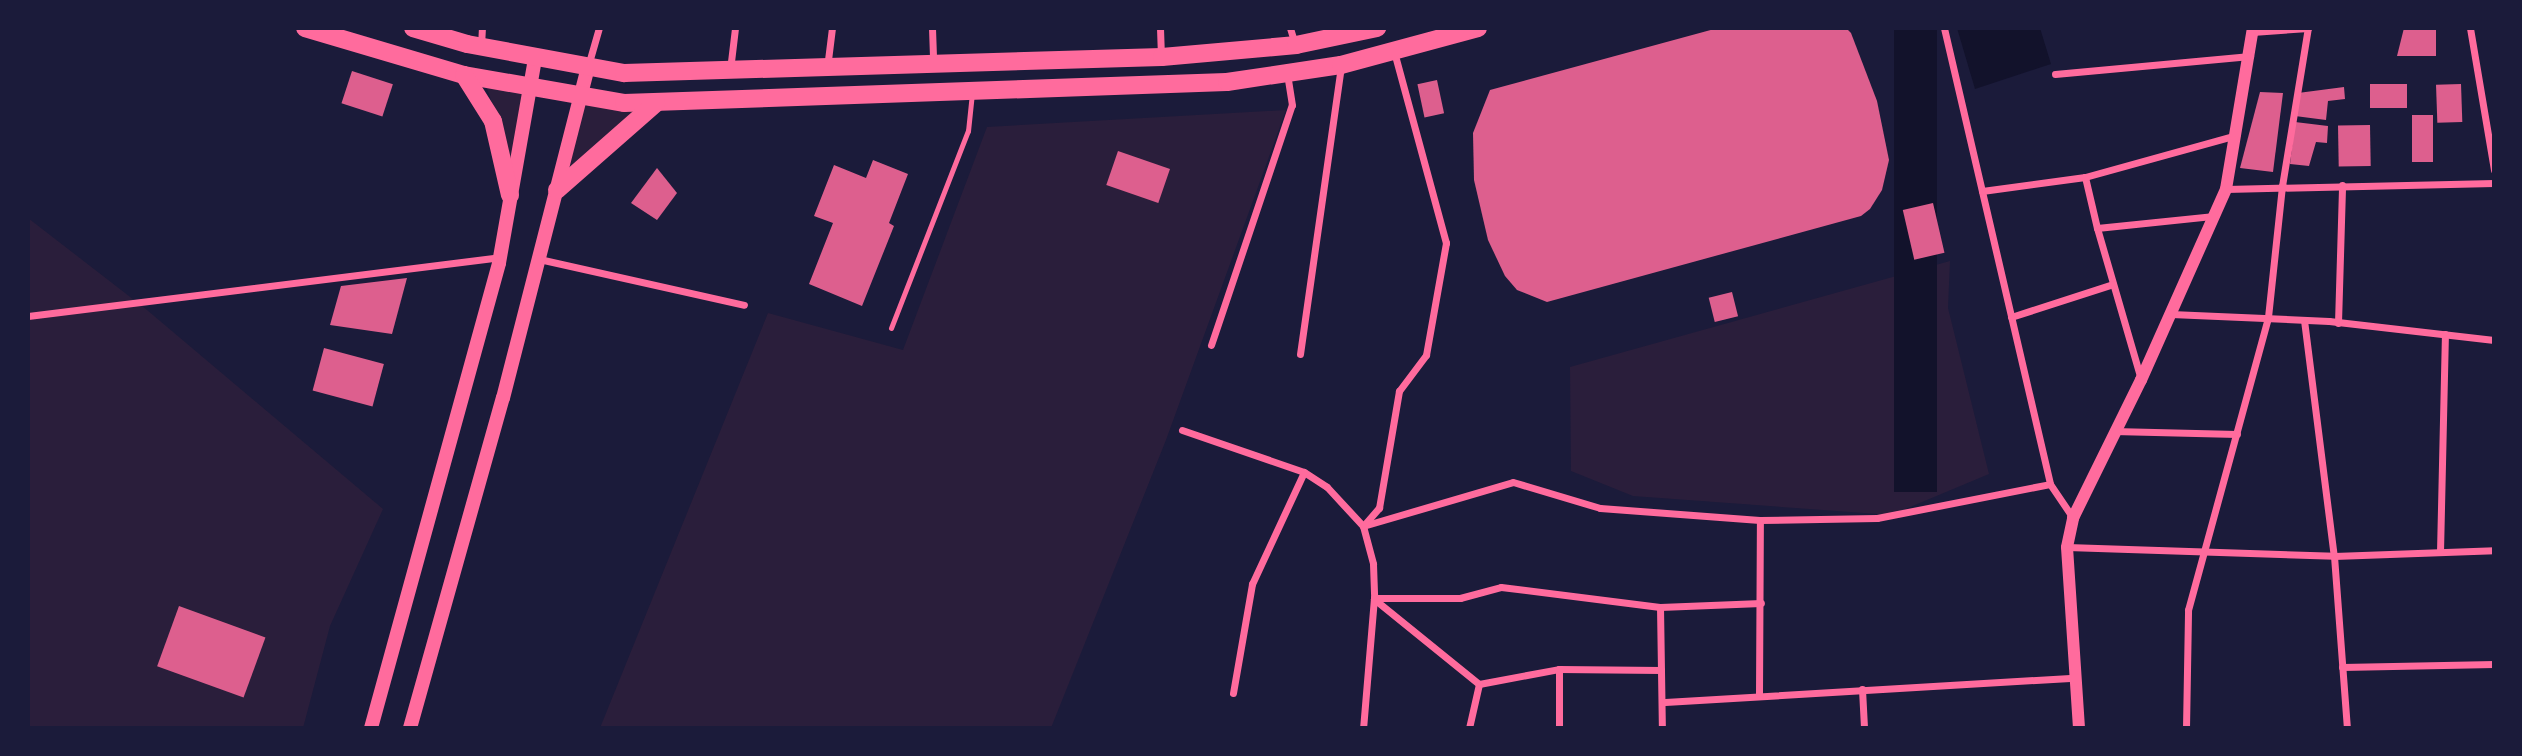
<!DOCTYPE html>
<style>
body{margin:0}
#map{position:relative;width:2522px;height:756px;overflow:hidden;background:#1b1b3a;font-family:Figtree,sans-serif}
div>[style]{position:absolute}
.green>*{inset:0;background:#2a1e3b}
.water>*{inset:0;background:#12122b;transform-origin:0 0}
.building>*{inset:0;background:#dd5f8e;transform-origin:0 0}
.service>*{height:5px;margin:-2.5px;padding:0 2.5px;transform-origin:2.5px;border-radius:2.5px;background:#ff6b9d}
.minor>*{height:7px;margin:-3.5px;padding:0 3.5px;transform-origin:3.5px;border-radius:3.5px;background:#ff6b9d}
.tertiary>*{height:12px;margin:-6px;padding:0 6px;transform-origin:6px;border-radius:6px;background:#ff6b9d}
.secondary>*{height:14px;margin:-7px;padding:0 7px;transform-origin:7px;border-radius:7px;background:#ff6b9d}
.primary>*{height:18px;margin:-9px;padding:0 9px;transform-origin:9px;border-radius:9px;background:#ff6b9d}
span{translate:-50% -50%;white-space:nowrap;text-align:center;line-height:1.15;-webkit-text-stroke:5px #1b1b3a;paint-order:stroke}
.frame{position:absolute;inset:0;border:30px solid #1b1b3a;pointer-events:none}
</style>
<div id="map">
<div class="green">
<div style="clip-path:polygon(486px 85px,524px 91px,511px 160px)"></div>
<div style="clip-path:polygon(583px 102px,640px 108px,566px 172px)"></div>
<div style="clip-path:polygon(1286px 110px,1166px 440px,1051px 728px,600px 728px,768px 313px,903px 350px,987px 127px)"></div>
<div style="clip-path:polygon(28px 218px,147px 310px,383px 509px,330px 626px,303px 728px,28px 728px)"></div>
<div style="clip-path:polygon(1950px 261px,1948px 308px,1989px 474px,1891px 515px,1633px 496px,1571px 471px,1570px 367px)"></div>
</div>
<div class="water">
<div style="left:1894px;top:28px;width:43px;height:464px"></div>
<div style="clip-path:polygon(1957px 28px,2040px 28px,2051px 64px,1975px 89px)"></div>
</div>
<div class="building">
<div style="clip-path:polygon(1718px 28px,1846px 28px,1851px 33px,1877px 101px,1889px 160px,1882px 190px,1870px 209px,1861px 216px,1547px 302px,1517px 290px,1505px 276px,1488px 240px,1474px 180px,1473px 133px,1490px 90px)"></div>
<div style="clip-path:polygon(2404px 28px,2436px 28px,2436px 56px,2397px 56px)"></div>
<div style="left:352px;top:71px;width:43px;height:34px;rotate:18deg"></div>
<div style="left:1437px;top:80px;width:34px;height:20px;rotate:78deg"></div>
<div style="left:2370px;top:84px;width:37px;height:24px"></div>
<div style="left:2461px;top:84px;width:38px;height:25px;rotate:88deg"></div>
<div style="clip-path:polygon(2344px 87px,2345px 99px,2328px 101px,2326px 120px,2295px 116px,2298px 93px)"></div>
<div style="clip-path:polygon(2260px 92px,2283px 93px,2273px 172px,2240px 168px)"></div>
<div style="left:2412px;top:115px;width:21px;height:47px"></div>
<div style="clip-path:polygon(2295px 122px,2328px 126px,2327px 143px,2316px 142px,2309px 166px,2290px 164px)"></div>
<div style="left:2370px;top:125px;width:41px;height:32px;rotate:89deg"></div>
<div style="left:1118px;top:151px;width:55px;height:36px;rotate:19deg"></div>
<div style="clip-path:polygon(873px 160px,908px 174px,889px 223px,894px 226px,862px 306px,809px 284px,833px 223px,814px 216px,834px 165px,866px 178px)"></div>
<div style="clip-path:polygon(657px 168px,677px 193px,657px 220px,631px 203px)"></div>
<div style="left:1933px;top:203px;width:51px;height:31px;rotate:77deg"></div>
<div style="clip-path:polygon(407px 278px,392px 334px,330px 325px,341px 286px)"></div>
<div style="left:1732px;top:292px;width:25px;height:24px;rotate:76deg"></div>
<div style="left:324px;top:348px;width:62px;height:44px;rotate:15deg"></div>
<div style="left:179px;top:606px;width:92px;height:64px;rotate:20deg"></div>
</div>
<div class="service">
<div style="left:891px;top:328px;width:212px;rotate:-68.7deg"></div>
<div style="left:968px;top:131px;width:36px;rotate:-84deg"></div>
</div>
<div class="minor">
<div style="left:932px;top:28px;width:36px;rotate:88deg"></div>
<div style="left:1160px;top:28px;width:28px;rotate:88deg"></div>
<div style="left:1290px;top:28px;width:17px;rotate:73deg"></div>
<div style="left:1944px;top:28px;width:468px;rotate:76.9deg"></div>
<div style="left:2050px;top:484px;width:41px;rotate:55.9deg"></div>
<div style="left:2470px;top:28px;width:144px;rotate:80.4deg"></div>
<div style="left:481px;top:46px;width:18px;rotate:-87deg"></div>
<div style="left:588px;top:66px;width:40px;rotate:-74deg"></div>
<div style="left:827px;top:68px;width:40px;rotate:-82.9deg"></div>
<div style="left:730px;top:70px;width:42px;rotate:-83.2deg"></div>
<div style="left:2055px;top:74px;width:196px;rotate:-5.3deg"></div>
<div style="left:2085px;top:177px;width:52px;rotate:76.8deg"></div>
<div style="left:2097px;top:228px;width:118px;rotate:-5.9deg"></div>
<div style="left:2226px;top:189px;width:268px;rotate:-1.3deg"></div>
<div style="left:1982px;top:191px;width:104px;rotate:-7.7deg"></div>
<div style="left:2085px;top:177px;width:157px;rotate:-15.5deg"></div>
<div style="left:2097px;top:228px;width:157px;rotate:73.8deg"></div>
<div style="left:539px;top:259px;width:210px;rotate:12.6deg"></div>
<div style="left:2171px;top:314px;width:158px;rotate:2.5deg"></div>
<div style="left:2329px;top:321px;width:166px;rotate:6.6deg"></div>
<div style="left:28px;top:316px;width:475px;rotate:-7.1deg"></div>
<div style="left:2011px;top:317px;width:107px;rotate:-17.9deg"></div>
<div style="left:2304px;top:320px;width:238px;rotate:82.8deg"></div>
<div style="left:2334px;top:556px;width:172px;rotate:85.7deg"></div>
<div style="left:2338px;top:323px;width:138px;rotate:-88.3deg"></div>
<div style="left:1211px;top:345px;width:253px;rotate:-71.4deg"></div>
<div style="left:1292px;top:105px;width:31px;rotate:-99deg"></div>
<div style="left:1300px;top:354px;width:291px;rotate:-81.9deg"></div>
<div style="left:1182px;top:430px;width:129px;rotate:19deg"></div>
<div style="left:1304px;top:472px;width:27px;rotate:33deg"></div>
<div style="left:1327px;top:487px;width:53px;rotate:47.3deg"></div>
<div style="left:1363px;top:526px;width:39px;rotate:75deg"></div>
<div style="left:1373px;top:564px;width:34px;rotate:88deg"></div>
<div style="left:1374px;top:598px;width:130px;rotate:94.8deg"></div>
<div style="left:2113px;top:431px;width:124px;rotate:1.4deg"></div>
<div style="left:1364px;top:525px;width:23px;rotate:-49deg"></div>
<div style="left:1379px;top:508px;width:119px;rotate:-80.3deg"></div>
<div style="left:1399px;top:391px;width:45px;rotate:-53.1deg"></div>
<div style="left:1426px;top:355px;width:114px;rotate:-79.9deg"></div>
<div style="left:1446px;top:243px;width:199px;rotate:-105.2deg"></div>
<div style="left:1363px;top:526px;width:156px;rotate:-16.3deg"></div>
<div style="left:1513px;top:482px;width:91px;rotate:16.6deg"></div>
<div style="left:1600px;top:508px;width:160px;rotate:4.3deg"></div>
<div style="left:1760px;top:520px;width:117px;rotate:-1deg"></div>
<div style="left:1877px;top:518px;width:176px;rotate:-11.1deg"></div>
<div style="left:2067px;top:547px;width:267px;rotate:1.9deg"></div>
<div style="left:2334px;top:556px;width:160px;rotate:-2.1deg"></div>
<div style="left:2440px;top:552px;width:218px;rotate:-88.7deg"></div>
<div style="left:1374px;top:598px;width:86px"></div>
<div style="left:1460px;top:598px;width:42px;rotate:-15deg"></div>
<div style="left:1501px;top:587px;width:160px;rotate:7.2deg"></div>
<div style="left:1660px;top:607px;width:101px;rotate:-2.3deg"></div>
<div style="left:1374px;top:599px;width:135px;rotate:39deg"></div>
<div style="left:1479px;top:684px;width:81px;rotate:-10.6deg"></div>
<div style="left:1559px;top:669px;width:102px;rotate:0.6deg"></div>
<div style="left:1660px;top:607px;width:121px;rotate:89.1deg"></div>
<div style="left:2342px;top:667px;width:152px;rotate:-1.1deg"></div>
<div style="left:1862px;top:689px;width:39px;rotate:87deg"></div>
<div style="left:1233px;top:693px;width:111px;rotate:-80.1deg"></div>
<div style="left:1252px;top:584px;width:123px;rotate:-65.1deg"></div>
<div style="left:1759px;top:694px;width:174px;rotate:-89.7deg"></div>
<div style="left:1665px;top:702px;width:410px;rotate:-3.4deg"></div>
<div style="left:1469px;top:728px;width:45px;rotate:-77.2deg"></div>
<div style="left:1559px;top:728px;width:59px;rotate:-90deg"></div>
<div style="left:2186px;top:728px;width:118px;rotate:-89deg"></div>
<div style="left:2188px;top:610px;width:304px;rotate:-74.7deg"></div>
<div style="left:2268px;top:317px;width:132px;rotate:-83.9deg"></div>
<div style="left:2282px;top:186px;width:160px;rotate:-80.7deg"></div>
<div style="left:2308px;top:28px;width:56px;rotate:175.9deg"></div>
</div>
<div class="tertiary">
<div style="left:2079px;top:728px;width:181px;rotate:-93.8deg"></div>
<div style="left:2067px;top:547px;width:30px;rotate:-78deg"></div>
<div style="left:2073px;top:518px;width:154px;rotate:-63.8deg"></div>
<div style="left:2141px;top:380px;width:209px;rotate:-66deg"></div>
<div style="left:2226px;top:189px;width:163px;rotate:-80.5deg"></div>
</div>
<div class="secondary">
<div style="left:371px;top:728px;width:482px;rotate:-74.6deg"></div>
<div style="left:499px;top:263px;width:208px;rotate:-80deg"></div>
<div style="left:410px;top:728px;width:343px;rotate:-74.3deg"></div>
<div style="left:503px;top:398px;width:342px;rotate:-75.6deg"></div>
</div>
<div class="primary">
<div style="left:305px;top:28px;width:166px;rotate:16.5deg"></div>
<div style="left:464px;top:75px;width:162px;rotate:9.9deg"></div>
<div style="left:624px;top:103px;width:603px;rotate:-1.99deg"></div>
<div style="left:1227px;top:82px;width:115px;rotate:-8.5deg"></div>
<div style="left:1341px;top:65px;width:142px;rotate:-15.1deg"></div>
<div style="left:413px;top:28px;width:56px;rotate:16.5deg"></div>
<div style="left:467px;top:44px;width:160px;rotate:10.5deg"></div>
<div style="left:624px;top:73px;width:538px;rotate:-1.7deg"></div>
<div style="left:1162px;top:57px;width:135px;rotate:-5.1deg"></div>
<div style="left:1296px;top:45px;width:83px;rotate:-11.9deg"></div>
<div style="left:464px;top:75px;width:54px;rotate:57.8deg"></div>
<div style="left:493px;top:121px;width:76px;rotate:77.1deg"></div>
<div style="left:557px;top:190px;width:132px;rotate:-41.3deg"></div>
</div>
<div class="frame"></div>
</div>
